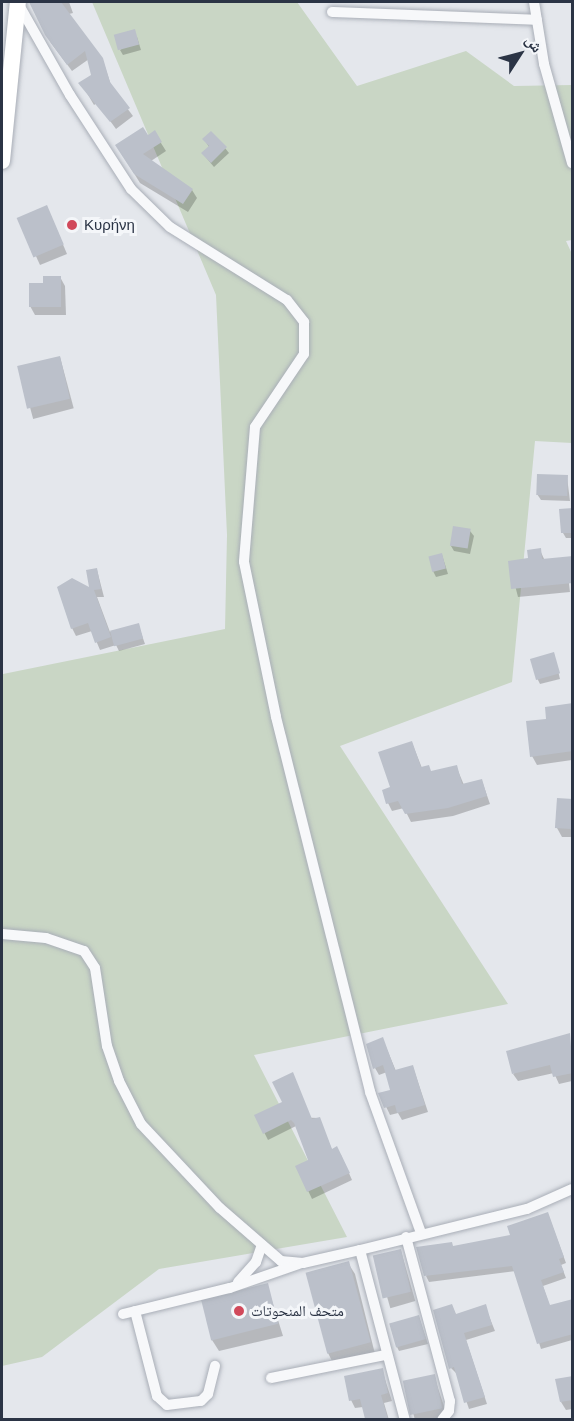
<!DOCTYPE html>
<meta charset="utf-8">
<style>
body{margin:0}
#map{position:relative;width:574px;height:1421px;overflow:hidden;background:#e4e7ec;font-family:"Archivo Narrow","Noto Naskh Arabic",sans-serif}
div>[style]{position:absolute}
.green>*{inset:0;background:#c9d6c5}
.shadow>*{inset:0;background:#0003;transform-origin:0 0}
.building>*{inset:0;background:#bbc0ca;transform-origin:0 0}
.roads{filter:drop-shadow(0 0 2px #a9aeb7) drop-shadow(0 0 2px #a9aeb7)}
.street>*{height:10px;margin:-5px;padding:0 5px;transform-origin:5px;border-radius:5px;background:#f7f8fa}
.primary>*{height:16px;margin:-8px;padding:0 8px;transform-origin:8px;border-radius:8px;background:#fff}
.dots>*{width:16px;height:16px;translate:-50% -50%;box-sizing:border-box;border:3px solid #f4f6f9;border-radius:50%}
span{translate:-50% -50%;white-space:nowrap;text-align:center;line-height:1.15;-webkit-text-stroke:6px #f4f6f9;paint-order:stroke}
.poi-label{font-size:15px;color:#2b3445}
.left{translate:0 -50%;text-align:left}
.frame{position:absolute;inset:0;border:3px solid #2b3445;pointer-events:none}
.north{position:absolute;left:490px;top:24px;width:60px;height:60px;-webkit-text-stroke:4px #f4f6f9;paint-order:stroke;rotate:54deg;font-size:16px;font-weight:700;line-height:24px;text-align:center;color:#2b3445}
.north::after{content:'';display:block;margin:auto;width:21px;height:27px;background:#2b3445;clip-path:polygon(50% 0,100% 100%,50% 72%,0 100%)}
</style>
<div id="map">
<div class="green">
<div style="clip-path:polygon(92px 2px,297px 2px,357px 86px,466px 51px,514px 86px,572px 85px,572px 240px,566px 241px,572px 254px,572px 443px,535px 441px,512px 682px,340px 746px,508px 1004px,254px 1055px,347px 1237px,159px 1269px,42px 1357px,2px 1366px,2px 657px,3px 674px,225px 629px,227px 535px,216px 295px)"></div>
</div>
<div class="shadow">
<div style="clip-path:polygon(31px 2px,69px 2px,73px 13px,69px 14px,102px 58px,112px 88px,133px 116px,116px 129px,97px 103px,94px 105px,81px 83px,93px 76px,89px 59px,72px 71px,51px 43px)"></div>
<div style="clip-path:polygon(137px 37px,141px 50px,123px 55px,120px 50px)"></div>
<div style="clip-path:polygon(154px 132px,166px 151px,151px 161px,192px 190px,197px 198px,188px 212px,140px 183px,122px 154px)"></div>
<div style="clip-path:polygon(204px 139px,225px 148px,229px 153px,214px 167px,203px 154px,209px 147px)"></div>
<div style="clip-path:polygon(51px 216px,67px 254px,40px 265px,19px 219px)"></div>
<div style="clip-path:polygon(60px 277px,65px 286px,66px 315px,35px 315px,30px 306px)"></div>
<div style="left:60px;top:357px;width:53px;height:42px;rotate:75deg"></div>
<div style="clip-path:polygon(567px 477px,570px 501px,541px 500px,537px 494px)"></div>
<div style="clip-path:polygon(572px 510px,572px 538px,566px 538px,563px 533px)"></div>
<div style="clip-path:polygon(470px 531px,474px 536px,470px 554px,454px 551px,451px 546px)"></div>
<div style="clip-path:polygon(540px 550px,545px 561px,567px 567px,570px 592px,518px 597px,509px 562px,529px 559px)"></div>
<div style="clip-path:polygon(442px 555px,448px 574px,436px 577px,433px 571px)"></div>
<div style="clip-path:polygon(97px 570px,104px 597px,97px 597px,110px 632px,138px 624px,145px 644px,119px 651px,116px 645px,100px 650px,92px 631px,76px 636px,72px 628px)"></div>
<div style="clip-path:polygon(554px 654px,560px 679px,540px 684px,537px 678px)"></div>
<div style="clip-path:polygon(572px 705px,572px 760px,537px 765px,532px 756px,548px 720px)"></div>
<div style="clip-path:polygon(412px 743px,422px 768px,432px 772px,456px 766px,464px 785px,482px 781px,490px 804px,453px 816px,411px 822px,404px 808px,392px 811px,388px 803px)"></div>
<div style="clip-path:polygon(572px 800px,572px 837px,562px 837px,557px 828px)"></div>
<div style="clip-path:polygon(569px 1035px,572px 1081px,559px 1084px,554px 1073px,518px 1081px,513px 1074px)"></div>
<div style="clip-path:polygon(386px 1047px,396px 1071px,413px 1067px,428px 1112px,402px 1120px,398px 1113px,390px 1115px,380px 1094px,392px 1091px,387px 1072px,379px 1075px,375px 1068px)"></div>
<div style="clip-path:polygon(256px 1116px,319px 1118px,332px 1150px,341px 1155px,352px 1180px,312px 1199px,297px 1167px,310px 1161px,296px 1126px,268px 1140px)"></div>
<div style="clip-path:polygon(548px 1214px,566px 1263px,561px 1265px,566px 1278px,543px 1286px,550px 1307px,572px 1300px,572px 1340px,541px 1349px,516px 1271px,429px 1282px,426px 1276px,453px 1247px,512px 1236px)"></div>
<div style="left:401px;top:1251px;width:52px;height:26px;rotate:74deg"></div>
<div style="clip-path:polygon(348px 1263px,355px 1274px,375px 1354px,334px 1365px,328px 1353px)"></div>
<div style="clip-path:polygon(267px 1285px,283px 1336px,219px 1351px,212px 1340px)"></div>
<div style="clip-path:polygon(452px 1306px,456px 1315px,485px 1306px,495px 1331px,466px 1340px,487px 1404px,469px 1409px,457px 1374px,451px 1368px)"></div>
<div style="clip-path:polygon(419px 1317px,428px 1344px,399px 1351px,396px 1345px)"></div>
<div style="clip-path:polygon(382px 1370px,392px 1401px,384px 1403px,389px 1420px,367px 1420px,363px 1407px,355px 1408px,351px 1400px)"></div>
<div style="clip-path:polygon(434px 1376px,446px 1412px,441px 1420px,415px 1420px,405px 1383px)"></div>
<div style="clip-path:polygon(572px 1377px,572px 1409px,566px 1410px,561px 1402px)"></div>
</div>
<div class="building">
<div style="clip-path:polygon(29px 2px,61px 2px,103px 58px,110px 82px,130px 108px,110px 122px,78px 83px,91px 75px,85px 51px,67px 65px,45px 35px)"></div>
<div style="left:135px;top:29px;width:16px;height:22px;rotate:75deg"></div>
<div style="clip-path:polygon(143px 127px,148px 135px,155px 130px,162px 142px,143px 154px,193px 189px,183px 204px,134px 174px,115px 145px)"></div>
<div style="clip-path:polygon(211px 131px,227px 147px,211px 163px,201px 153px,209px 146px,202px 139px)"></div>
<div style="left:47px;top:205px;width:43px;height:33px;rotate:67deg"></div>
<div style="clip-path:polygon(43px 276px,61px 276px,61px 307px,29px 307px,29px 283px,43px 283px)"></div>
<div style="left:60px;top:356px;width:44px;height:44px;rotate:77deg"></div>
<div style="left:537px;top:474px;width:31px;height:21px;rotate:2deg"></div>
<div style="clip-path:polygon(573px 508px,573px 533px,561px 533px,559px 509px)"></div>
<div style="left:453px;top:526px;width:18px;height:20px;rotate:9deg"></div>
<div style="clip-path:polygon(541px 548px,542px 559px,573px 556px,573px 583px,511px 589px,508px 561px,528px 558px,527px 550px)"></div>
<div style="left:442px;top:553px;width:16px;height:14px;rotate:76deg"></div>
<div style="clip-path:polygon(97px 568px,101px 589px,94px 590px,111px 637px,95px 643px,88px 623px,71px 629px,57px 587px,72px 578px,89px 587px,86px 570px)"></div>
<div style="left:139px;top:623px;width:16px;height:30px;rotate:75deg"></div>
<div style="left:554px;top:652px;width:22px;height:25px;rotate:74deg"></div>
<div style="clip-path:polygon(573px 703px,573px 751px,530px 757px,526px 721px,546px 719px,545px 707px)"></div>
<div style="clip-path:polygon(412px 741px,421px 767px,429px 765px,431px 771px,457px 765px,462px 784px,482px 779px,487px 796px,448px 808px,405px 814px,398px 801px,386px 804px,382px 790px,390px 787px,378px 752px)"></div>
<div style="left:557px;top:798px;width:16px;height:30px;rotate:4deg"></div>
<div style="clip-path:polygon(570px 1033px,573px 1073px,553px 1077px,550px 1065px,512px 1074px,506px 1051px)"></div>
<div style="clip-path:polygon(383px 1037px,395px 1070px,413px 1065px,425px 1105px,397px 1113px,395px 1105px,384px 1108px,378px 1093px,390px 1090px,383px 1065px,373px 1069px,366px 1044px)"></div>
<div style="clip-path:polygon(293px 1072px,312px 1119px,320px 1117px,332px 1149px,337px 1146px,350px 1173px,307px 1192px,295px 1166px,308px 1160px,294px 1123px,291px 1120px,263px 1134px,254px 1115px,282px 1102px,272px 1082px)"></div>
<div style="clip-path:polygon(548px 1212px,564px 1257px,559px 1259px,564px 1272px,541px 1280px,550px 1305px,573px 1299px,573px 1334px,537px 1344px,512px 1266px,424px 1276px,416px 1247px,452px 1242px,453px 1246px,510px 1235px,507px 1226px)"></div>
<div style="left:401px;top:1249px;width:44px;height:29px;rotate:77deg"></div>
<div style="left:349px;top:1261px;width:84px;height:45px;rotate:75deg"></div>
<div style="left:268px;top:1283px;width:42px;height:69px;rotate:76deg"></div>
<div style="clip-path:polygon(452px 1304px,456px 1314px,486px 1304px,492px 1325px,464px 1333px,485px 1397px,464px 1403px,454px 1367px,449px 1369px,433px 1310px)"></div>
<div style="left:419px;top:1315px;width:25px;height:31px;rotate:74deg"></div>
<div style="clip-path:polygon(383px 1368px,388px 1393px,381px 1395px,388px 1419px,365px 1419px,360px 1399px,349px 1401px,344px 1376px)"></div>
<div style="left:435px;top:1374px;width:35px;height:33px;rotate:78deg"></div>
<div style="clip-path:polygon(573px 1376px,573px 1400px,560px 1402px,555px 1379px)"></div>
</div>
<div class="roads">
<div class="street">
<div style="left:534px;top:2px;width:63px;rotate:80.8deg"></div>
<div style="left:544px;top:64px;width:103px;rotate:74.2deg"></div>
<div style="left:19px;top:5px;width:103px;rotate:60.5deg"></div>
<div style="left:70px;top:95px;width:112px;rotate:57deg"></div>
<div style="left:131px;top:189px;width:54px;rotate:44.3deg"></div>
<div style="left:170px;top:227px;width:138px;rotate:32deg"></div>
<div style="left:287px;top:300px;width:28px;rotate:52deg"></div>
<div style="left:304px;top:322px;width:32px;rotate:90deg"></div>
<div style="left:304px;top:354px;width:88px;rotate:123.9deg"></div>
<div style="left:255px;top:427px;width:135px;rotate:94.7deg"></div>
<div style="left:244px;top:562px;width:158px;rotate:78.3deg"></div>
<div style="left:276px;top:717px;width:387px;rotate:75.9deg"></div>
<div style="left:370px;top:1092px;width:150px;rotate:70.1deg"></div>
<div style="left:332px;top:12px;width:205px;rotate:2.2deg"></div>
<div style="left:2px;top:934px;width:44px;rotate:5.2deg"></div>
<div style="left:46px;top:938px;width:40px;rotate:18.9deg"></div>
<div style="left:84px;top:951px;width:20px;rotate:57deg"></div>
<div style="left:95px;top:968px;width:79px;rotate:81.3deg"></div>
<div style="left:107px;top:1046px;width:37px;rotate:71deg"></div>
<div style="left:119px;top:1081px;width:48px;rotate:62.9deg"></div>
<div style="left:141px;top:1124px;width:115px;rotate:46.8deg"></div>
<div style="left:220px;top:1208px;width:81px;rotate:41deg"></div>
<div style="left:281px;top:1261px;width:22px;rotate:5deg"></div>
<div style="left:303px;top:1263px;width:58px;rotate:-12.8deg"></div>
<div style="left:360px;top:1250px;width:172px;rotate:-13.8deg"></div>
<div style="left:527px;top:1209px;width:49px;rotate:-24deg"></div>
<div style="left:406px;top:1237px;width:170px;rotate:75deg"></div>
<div style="left:450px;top:1401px;width:10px;rotate:96deg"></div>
<div style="left:449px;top:1411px;width:11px;rotate:128deg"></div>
<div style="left:360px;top:1250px;width:176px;rotate:75.2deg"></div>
<div style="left:238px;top:1282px;width:27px;rotate:-48deg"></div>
<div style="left:256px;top:1262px;width:18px;rotate:-71deg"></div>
<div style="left:135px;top:1311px;width:88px;rotate:75.5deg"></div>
<div style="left:157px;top:1396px;width:13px;rotate:42deg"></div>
<div style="left:167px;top:1405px;width:34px;rotate:-7deg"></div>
<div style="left:201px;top:1401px;width:10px;rotate:-45deg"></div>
<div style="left:208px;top:1394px;width:29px;rotate:-76deg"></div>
<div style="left:123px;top:1314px;width:110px;rotate:-13.7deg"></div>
<div style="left:230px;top:1288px;width:73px;rotate:-19.2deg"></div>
<div style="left:271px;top:1378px;width:116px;rotate:-11.4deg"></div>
</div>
<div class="primary">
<div style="left:2px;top:161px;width:160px;rotate:-84.3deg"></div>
</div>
</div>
<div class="dots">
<div style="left:72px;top:225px;background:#d1495b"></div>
<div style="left:239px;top:1311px;background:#d1495b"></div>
</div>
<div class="poi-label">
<span class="left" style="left:84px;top:225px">Κυρήνη</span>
<span class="left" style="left:251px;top:1311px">متحف المنحوتات</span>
</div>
<div class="frame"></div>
<div class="north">ش</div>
</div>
